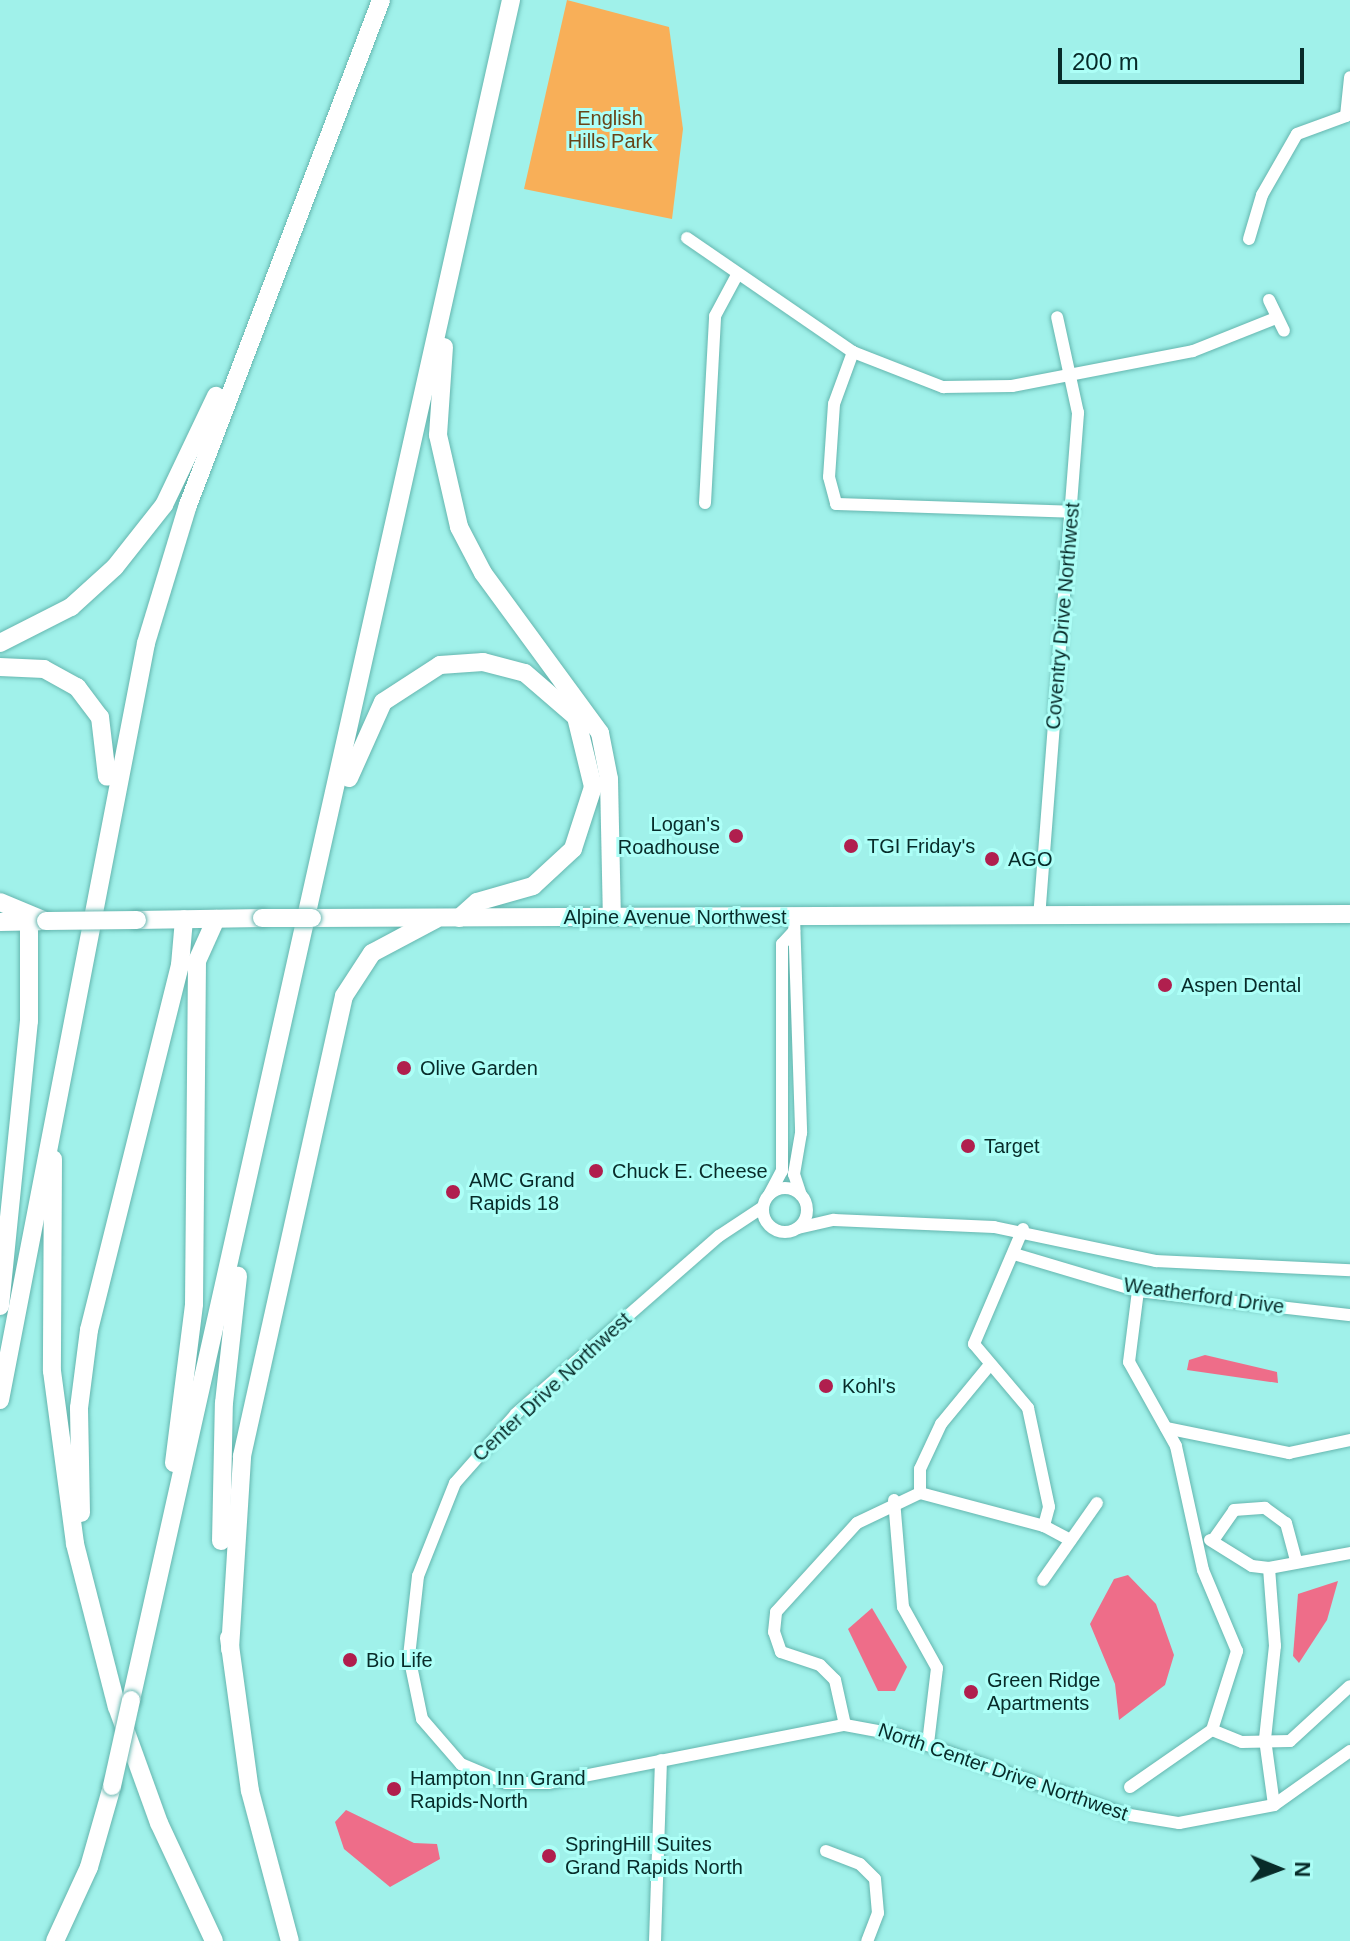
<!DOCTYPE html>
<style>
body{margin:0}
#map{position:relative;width:1350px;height:1941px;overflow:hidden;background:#a0f1ea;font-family:Helvetica,sans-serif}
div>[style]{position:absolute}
.green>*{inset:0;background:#f8af58}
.water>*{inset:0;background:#ee6d89}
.roads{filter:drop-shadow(0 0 2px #65b6af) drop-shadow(0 0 2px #65b6af)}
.minor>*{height:12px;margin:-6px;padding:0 6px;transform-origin:6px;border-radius:6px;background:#fff}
.minor>.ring{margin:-6px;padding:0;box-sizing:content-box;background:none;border:12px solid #fff;border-radius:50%}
.highway>*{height:18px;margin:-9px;padding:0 9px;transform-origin:9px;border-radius:9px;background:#fff}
.bridges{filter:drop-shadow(0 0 2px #65b6af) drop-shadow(0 0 2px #65b6af)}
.highway-bridge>*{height:18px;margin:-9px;padding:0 9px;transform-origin:9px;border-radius:9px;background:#fff}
.dots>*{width:22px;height:22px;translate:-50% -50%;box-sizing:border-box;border:4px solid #adfff7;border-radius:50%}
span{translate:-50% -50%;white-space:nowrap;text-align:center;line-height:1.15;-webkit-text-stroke:6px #adfff7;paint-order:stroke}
.park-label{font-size:20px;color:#684418}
.street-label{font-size:20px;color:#072b29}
.poi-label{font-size:20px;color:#072b29}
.right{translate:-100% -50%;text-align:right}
.left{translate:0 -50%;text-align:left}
.north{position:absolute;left:1238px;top:1829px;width:80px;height:80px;-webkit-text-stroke:6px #adfff7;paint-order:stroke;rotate:91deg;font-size:22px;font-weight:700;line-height:32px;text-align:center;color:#072b29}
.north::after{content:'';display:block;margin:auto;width:28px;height:36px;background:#072b29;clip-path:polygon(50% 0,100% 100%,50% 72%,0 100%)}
.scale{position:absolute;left:1058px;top:48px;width:246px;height:36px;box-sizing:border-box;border:4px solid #072b29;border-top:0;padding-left:10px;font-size:24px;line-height:28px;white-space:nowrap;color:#072b29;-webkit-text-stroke:6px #adfff7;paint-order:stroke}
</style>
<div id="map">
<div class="green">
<div style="clip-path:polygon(567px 0,669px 27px,683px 129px,672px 219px,524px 189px)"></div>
</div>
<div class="water">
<div style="clip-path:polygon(1205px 1355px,1277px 1372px,1278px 1383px,1187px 1370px,1189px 1360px)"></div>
<div style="clip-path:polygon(1128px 1575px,1156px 1604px,1174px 1655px,1165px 1685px,1119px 1720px,1115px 1684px,1090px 1624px,1114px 1579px)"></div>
<div style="clip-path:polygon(1338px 1581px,1327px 1620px,1299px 1663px,1293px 1656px,1298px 1594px)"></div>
<div style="clip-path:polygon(872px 1608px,907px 1667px,895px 1691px,878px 1691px,848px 1629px)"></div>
<div style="clip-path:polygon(346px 1810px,414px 1843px,437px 1844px,440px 1859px,390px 1887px,344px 1849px,335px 1822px)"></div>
</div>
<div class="roads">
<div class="minor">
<div style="left:687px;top:238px;width:201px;rotate:34.5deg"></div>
<div style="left:853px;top:352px;width:97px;rotate:21.3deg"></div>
<div style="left:943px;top:387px;width:69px;rotate:-0.8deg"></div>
<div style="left:1012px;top:386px;width:184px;rotate:-10.9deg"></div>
<div style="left:1193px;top:351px;width:89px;rotate:-21.7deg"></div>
<div style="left:1249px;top:239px;width:46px;rotate:-73.5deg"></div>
<div style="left:1262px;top:195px;width:70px;rotate:-60.2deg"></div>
<div style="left:1297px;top:134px;width:52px;rotate:-20.2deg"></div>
<div style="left:1346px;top:116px;width:39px;rotate:-84deg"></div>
<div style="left:1269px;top:300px;width:34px;rotate:64deg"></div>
<div style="left:853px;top:352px;width:55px;rotate:110.1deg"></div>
<div style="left:834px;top:404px;width:73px;rotate:93.9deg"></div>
<div style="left:829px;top:477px;width:28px;rotate:75deg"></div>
<div style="left:836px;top:504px;width:237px;rotate:1.9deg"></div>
<div style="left:705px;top:503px;width:187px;rotate:-86.9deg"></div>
<div style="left:715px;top:316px;width:47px;rotate:-61.8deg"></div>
<div style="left:794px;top:917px;width:216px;rotate:88.1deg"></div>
<div style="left:801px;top:1133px;width:42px;rotate:99.7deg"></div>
<div style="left:794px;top:1174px;width:22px;rotate:72deg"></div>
<div style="left:1039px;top:918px;width:507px;rotate:-85.58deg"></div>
<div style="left:1078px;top:413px;width:98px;rotate:-102.3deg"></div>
<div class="ring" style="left:763px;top:1188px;width:32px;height:32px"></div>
<div style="left:769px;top:1195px;width:27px;rotate:-62deg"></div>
<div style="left:782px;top:1171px;width:227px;rotate:-90deg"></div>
<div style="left:782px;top:944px;width:18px;rotate:-47deg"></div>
<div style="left:763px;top:1207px;width:53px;rotate:146.6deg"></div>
<div style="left:719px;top:1236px;width:270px;rotate:138.8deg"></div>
<div style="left:516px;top:1414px;width:92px;rotate:131.5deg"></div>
<div style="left:455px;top:1483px;width:100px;rotate:111.7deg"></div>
<div style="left:418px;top:1576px;width:81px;rotate:96.4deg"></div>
<div style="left:409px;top:1656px;width:64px;rotate:78.3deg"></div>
<div style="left:422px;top:1719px;width:60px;rotate:49.1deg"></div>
<div style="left:461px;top:1764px;width:49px;rotate:22.9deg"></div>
<div style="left:506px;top:1783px;width:42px"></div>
<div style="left:548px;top:1783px;width:303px;rotate:-11.1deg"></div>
<div style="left:845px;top:1725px;width:55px;rotate:10.5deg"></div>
<div style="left:899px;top:1735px;width:238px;rotate:19.3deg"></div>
<div style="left:1124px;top:1814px;width:56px;rotate:9.3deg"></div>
<div style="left:1179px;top:1823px;width:97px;rotate:-10.7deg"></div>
<div style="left:1274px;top:1805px;width:93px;rotate:-35.4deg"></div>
<div style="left:798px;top:1228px;width:37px;rotate:-13deg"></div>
<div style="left:834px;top:1220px;width:160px;rotate:2.5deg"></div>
<div style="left:994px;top:1227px;width:166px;rotate:11.9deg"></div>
<div style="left:1156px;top:1261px;width:194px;rotate:2.7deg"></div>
<div style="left:1023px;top:1229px;width:125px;rotate:113.1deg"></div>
<div style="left:974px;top:1344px;width:84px;rotate:49.8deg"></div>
<div style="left:1028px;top:1408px;width:101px;rotate:78deg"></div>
<div style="left:1049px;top:1507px;width:20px;rotate:105deg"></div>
<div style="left:1014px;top:1254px;width:129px;rotate:16.6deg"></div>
<div style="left:1138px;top:1291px;width:213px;rotate:6.5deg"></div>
<div style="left:1166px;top:1428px;width:126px;rotate:11.5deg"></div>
<div style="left:1289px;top:1453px;width:62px;rotate:-12deg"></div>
<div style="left:920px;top:1493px;width:24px;rotate:-90deg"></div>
<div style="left:920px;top:1469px;width:50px;rotate:-65deg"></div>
<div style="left:941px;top:1424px;width:74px;rotate:-50.5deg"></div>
<div style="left:894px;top:1500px;width:107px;rotate:85.2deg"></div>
<div style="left:903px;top:1607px;width:70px;rotate:60.9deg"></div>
<div style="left:937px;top:1668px;width:77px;rotate:96.8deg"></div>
<div style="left:1214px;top:1539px;width:35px;rotate:-55deg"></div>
<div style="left:1234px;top:1510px;width:31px;rotate:-4deg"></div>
<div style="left:1265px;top:1508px;width:26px;rotate:36deg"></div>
<div style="left:1286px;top:1523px;width:39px;rotate:75deg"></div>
<div style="left:1210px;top:1540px;width:49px;rotate:31.8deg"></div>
<div style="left:1252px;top:1566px;width:17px;rotate:7deg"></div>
<div style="left:1043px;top:1580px;width:94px;rotate:-55deg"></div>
<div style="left:845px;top:1725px;width:46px;rotate:-102.5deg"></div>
<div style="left:835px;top:1680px;width:21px;rotate:-135deg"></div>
<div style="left:820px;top:1665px;width:41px;rotate:-161.6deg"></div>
<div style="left:781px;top:1652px;width:21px;rotate:-109deg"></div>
<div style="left:774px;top:1632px;width:20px;rotate:-84deg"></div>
<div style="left:776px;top:1612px;width:120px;rotate:-47.7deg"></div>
<div style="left:857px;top:1523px;width:70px;rotate:-25.5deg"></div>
<div style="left:920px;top:1493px;width:128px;rotate:14.9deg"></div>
<div style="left:1044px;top:1526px;width:30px;rotate:28deg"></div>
<div style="left:1212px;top:1730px;width:32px;rotate:22deg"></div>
<div style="left:1242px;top:1742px;width:48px;rotate:-1.2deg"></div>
<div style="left:1290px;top:1741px;width:81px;rotate:-42.5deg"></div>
<div style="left:1130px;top:1787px;width:100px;rotate:-34.8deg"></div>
<div style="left:1212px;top:1730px;width:83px;rotate:-72.4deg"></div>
<div style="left:1237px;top:1651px;width:88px;rotate:-112.8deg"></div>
<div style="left:1203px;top:1570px;width:127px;rotate:-102.3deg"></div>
<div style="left:1176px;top:1446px;width:96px;rotate:-119.2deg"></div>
<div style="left:1129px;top:1362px;width:72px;rotate:-82.8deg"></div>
<div style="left:1274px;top:1805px;width:67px;rotate:-97.8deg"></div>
<div style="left:1265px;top:1739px;width:94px;rotate:-83.9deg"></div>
<div style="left:1275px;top:1646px;width:78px;rotate:-94.4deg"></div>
<div style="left:1269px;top:1568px;width:82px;rotate:-10.5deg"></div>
<div style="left:826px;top:1851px;width:36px;rotate:21deg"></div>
<div style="left:860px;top:1864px;width:21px;rotate:45deg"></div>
<div style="left:875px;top:1879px;width:34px;rotate:85deg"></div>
<div style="left:878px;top:1913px;width:30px;rotate:111deg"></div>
<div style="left:655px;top:1941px;width:181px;rotate:-88.1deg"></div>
</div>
<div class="highway">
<div style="left:444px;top:347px;width:88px;rotate:93.9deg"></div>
<div style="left:438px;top:435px;width:94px;rotate:77.1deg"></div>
<div style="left:459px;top:527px;width:52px;rotate:62.4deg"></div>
<div style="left:483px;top:573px;width:198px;rotate:53.8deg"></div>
<div style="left:600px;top:733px;width:47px;rotate:78.9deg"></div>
<div style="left:609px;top:779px;width:138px;rotate:88.8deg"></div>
<div style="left:0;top:643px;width:80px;rotate:-26.9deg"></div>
<div style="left:71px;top:607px;width:59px;rotate:-42.3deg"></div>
<div style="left:115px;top:567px;width:79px;rotate:-51.7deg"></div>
<div style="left:164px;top:505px;width:121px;rotate:-64.5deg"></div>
<div style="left:0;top:667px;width:44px;rotate:2.6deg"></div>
<div style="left:44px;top:669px;width:38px;rotate:29deg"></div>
<div style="left:77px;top:687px;width:38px;rotate:53deg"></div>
<div style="left:100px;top:717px;width:60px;rotate:83.3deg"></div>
<div style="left:349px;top:778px;width:83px;rotate:-65.9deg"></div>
<div style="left:383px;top:702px;width:68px;rotate:-33deg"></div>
<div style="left:440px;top:665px;width:43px;rotate:-4deg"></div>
<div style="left:483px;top:662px;width:43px;rotate:14.7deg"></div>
<div style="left:525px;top:673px;width:67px;rotate:40.8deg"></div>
<div style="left:576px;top:717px;width:72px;rotate:76.3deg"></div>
<div style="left:593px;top:787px;width:65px;rotate:107.9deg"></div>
<div style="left:573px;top:849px;width:54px;rotate:137.2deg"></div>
<div style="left:533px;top:886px;width:58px;rotate:164.1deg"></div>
<div style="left:477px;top:902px;width:24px;rotate:138deg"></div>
<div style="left:0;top:902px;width:47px;rotate:22.7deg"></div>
<div style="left:312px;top:918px;width:1038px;rotate:-0.22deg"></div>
<div style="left:137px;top:920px;width:125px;rotate:-0.9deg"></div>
<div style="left:0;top:922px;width:39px;rotate:-1deg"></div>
<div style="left:53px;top:1159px;width:212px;rotate:90.3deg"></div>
<div style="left:52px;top:1371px;width:175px;rotate:82.4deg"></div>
<div style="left:75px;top:1544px;width:168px;rotate:75.6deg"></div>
<div style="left:117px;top:1707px;width:123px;rotate:70.1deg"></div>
<div style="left:159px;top:1823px;width:130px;rotate:65deg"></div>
<div style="left:0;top:1306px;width:286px;rotate:-84.2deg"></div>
<div style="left:29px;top:1021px;width:99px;rotate:-90deg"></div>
<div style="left:0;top:1400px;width:771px;rotate:-79.08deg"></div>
<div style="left:146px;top:643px;width:144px;rotate:-73.1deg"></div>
<div style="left:188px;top:505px;width:541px;rotate:-69.08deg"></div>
<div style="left:174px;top:1463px;width:160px;rotate:-82.8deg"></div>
<div style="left:194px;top:1304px;width:343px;rotate:-89.5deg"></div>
<div style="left:197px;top:961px;width:46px;rotate:-65.7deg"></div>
<div style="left:81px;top:1513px;width:105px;rotate:-91.1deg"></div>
<div style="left:79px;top:1408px;width:79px;rotate:-82.7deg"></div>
<div style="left:89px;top:1330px;width:376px;rotate:-76deg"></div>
<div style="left:180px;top:965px;width:46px;rotate:-85deg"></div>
<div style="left:221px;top:1541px;width:138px;rotate:-88.8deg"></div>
<div style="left:224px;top:1403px;width:128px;rotate:-83.7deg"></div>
<div style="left:229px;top:1638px;width:154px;rotate:82.2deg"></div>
<div style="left:250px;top:1791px;width:155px;rotate:75.1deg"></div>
<div style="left:230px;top:1649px;width:193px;rotate:-86.4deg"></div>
<div style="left:242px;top:1456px;width:471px;rotate:-77.5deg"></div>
<div style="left:344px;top:996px;width:51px;rotate:-56.9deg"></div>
<div style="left:372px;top:953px;width:72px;rotate:-28deg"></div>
<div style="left:131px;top:1700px;width:1742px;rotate:-77.4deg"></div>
<div style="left:55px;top:1941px;width:81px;rotate:-65.3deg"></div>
<div style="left:89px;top:1867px;width:84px;rotate:-74.1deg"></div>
</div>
</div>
<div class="bridges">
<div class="highway-bridge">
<div style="left:262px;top:918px;width:50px"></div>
<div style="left:46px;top:921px;width:91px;rotate:-0.6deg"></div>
<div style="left:112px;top:1786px;width:88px;rotate:-77.5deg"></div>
</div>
</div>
<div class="dots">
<div style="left:736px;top:836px;background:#b01f4e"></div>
<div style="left:851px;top:846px;background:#b01f4e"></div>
<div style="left:992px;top:859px;background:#b01f4e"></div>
<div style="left:1165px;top:985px;background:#b01f4e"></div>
<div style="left:404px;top:1068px;background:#b01f4e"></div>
<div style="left:968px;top:1146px;background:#b01f4e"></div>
<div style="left:596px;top:1171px;background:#b01f4e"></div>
<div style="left:453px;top:1192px;background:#b01f4e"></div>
<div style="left:826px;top:1386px;background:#b01f4e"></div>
<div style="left:350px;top:1660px;background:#b01f4e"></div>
<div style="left:971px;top:1692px;background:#b01f4e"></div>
<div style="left:394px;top:1789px;background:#b01f4e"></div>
<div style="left:549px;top:1856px;background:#b01f4e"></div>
</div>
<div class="park-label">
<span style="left:610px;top:130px">English<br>Hills Park</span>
</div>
<div class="street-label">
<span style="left:1063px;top:616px;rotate:-85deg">Coventry Drive Northwest</span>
<span style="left:675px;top:917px">Alpine Avenue Northwest</span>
<span style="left:1204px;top:1296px;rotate:8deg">Weatherford Drive</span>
<span style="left:552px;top:1387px;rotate:-43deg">Center Drive Northwest</span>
<span style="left:1003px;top:1772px;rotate:19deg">North Center Drive Northwest</span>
</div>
<div class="poi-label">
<span class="right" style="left:720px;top:836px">Logan's<br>Roadhouse</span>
<span class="left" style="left:867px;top:846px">TGI Friday's</span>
<span class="left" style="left:1008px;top:859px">AGO</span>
<span class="left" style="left:1181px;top:985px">Aspen Dental</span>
<span class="left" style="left:420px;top:1068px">Olive Garden</span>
<span class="left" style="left:984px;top:1146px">Target</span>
<span class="left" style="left:612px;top:1171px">Chuck E. Cheese</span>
<span class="left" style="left:469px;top:1192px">AMC Grand<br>Rapids 18</span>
<span class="left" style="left:842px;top:1386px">Kohl's</span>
<span class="left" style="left:366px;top:1660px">Bio Life</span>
<span class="left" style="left:987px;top:1692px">Green Ridge<br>Apartments</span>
<span class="left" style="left:410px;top:1790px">Hampton Inn Grand<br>Rapids-North</span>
<span class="left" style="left:565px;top:1856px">SpringHill Suites<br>Grand Rapids North</span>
</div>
<div class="north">N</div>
<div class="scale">200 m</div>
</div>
